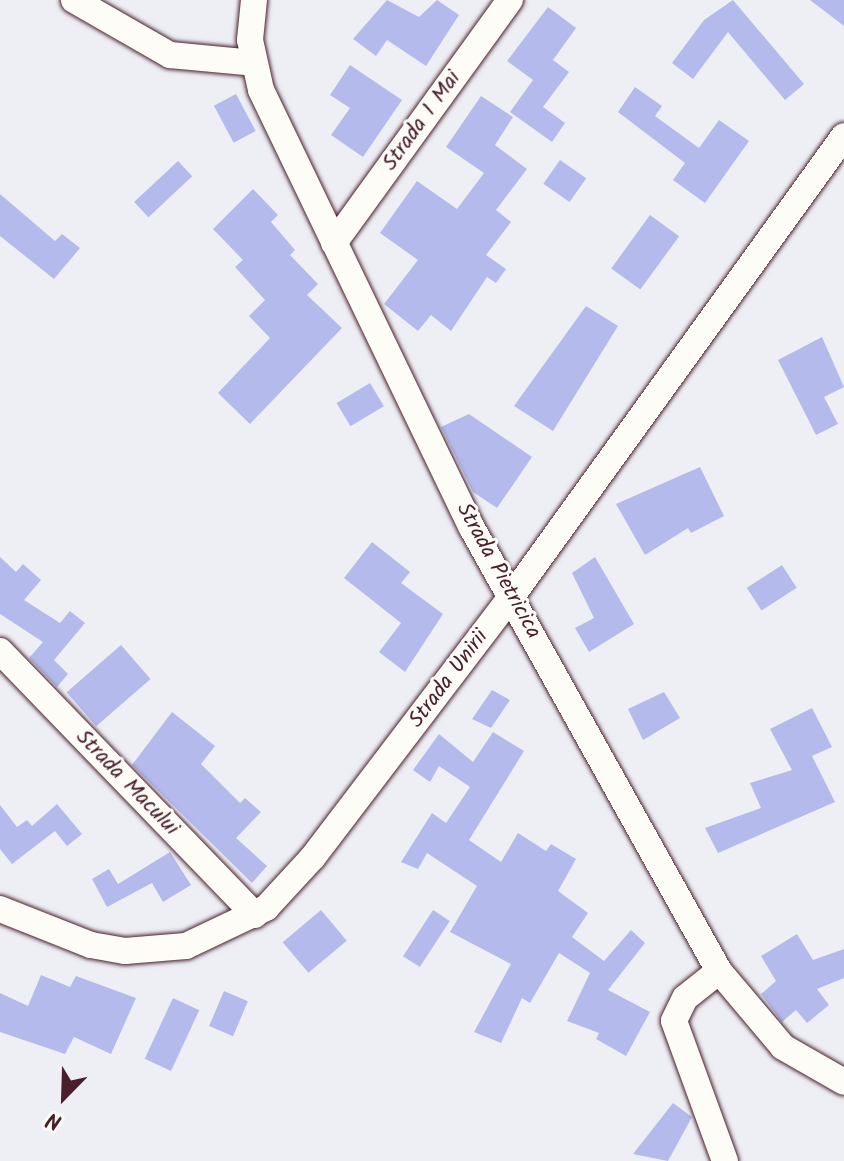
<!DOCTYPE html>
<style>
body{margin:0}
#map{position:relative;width:844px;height:1161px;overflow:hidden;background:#eeeff5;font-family:Kalam,sans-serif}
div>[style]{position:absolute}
.building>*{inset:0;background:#b4bbec;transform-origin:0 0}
.roads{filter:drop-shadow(0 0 2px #4a1f2b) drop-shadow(0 0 2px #4a1f2b)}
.minor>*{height:26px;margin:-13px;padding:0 13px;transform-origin:13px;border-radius:13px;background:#fdfcf7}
span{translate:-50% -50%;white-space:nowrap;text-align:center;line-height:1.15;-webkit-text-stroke:6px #fdfcf7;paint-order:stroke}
.street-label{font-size:22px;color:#4a1f2b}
.north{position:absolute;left:24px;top:1057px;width:80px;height:80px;-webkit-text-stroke:6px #fdfcf7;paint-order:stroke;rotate:203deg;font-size:22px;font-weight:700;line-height:32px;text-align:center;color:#4a1f2b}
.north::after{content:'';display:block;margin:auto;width:28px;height:36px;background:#4a1f2b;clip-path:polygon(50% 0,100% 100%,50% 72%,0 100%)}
</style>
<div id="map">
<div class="building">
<div style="clip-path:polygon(387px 0,419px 17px,437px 0,459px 15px,426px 66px,387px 40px,376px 56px,353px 39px)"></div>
<div style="clip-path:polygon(733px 0,804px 84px,785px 100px,728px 32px,693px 79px,672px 63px,704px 20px)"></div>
<div style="clip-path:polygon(810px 0,844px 0,844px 26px)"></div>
<div style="clip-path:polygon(548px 7px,576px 28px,553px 60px,569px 72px,543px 107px,565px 123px,552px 142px,510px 112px,533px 80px,507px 61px)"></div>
<div style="clip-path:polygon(350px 65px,402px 100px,363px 157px,331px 135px,350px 108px,330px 95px)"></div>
<div style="clip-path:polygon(635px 87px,662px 106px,655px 116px,699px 148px,719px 120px,749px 141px,705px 203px,673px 180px,685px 163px,618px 112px)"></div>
<div style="left:236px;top:94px;width:42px;height:25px;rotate:62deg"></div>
<div style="clip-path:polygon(481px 96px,513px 117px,495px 145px,527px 169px,496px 210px,511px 222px,486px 255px,506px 269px,496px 283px,487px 277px,451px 331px,431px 315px,418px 331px,384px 304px,418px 260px,380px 233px,417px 181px,457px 209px,484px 173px,446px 147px)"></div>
<div style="left:560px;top:160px;width:32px;height:29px;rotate:35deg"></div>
<div style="left:178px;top:161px;width:21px;height:60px;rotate:47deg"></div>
<div style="clip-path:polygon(253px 189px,278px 215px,271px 222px,295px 250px,290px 255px,318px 284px,307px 295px,342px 328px,250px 424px,218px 393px,270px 338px,249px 316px,265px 300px,235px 267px,243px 260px,213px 229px)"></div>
<div style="clip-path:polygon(0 194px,55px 241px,62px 234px,80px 248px,54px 279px,0 236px)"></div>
<div style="left:650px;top:215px;width:36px;height:66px;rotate:36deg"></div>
<div style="clip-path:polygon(586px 306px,618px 326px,553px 431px,514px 406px)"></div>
<div style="clip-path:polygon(822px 337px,844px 387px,824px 397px,838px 424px,816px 435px,778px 360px)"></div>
<div style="left:370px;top:383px;width:27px;height:39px;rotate:59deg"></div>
<div style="clip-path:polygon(469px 414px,532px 457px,497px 508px,473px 492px,441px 427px)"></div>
<div style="clip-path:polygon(700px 467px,724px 516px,691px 533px,688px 528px,645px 555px,616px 504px)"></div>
<div style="clip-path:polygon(372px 542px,410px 572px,401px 583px,443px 614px,405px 672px,379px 652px,401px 623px,344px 578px)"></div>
<div style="clip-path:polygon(0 557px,16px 572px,23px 564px,41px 580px,24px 600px,60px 623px,70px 611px,85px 623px,54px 660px,68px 674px,57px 687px,29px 658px,43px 642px,0 614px)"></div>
<div style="clip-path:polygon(595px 557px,634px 624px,589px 652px,575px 628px,594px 618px,572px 573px)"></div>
<div style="left:782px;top:565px;width:27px;height:42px;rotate:57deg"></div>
<div style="left:121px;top:645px;width:45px;height:72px;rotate:49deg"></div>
<div style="clip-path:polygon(492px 690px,510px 700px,491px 728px,472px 719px)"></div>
<div style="clip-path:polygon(664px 692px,680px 718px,643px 740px,628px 709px)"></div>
<div style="clip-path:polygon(812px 708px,832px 747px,812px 756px,835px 802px,718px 853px,705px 828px,761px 808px,750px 783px,792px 770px,770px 729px)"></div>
<div style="clip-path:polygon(172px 712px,215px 746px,201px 764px,240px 803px,245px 798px,261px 812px,236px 838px,267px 866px,252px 883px,132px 765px)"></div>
<div style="clip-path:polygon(493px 732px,524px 751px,469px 840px,501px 862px,518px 833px,546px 851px,551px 844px,576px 859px,558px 891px,588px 913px,572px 937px,604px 961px,631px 930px,645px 943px,608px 990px,650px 1012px,626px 1056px,596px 1039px,599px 1033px,567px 1021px,590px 973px,559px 953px,530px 1003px,522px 998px,501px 1043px,474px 1032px,511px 964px,450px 932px,477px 886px,427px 853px,418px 869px,401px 862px,432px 813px,446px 823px,470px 787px,439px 766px,430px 782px,413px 770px,439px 734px,473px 762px)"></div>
<div style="clip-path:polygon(57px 804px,82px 834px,67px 846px,55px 831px,12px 864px,0 849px,0 805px,17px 827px,27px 820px,32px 826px)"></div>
<div style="clip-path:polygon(170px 852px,191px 885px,163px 902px,152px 883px,107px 907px,92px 879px,109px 869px,118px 884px)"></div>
<div style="left:321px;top:910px;width:40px;height:50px;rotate:50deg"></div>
<div style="left:433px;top:910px;width:20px;height:55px;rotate:33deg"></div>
<div style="clip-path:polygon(797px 934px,813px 960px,844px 949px,844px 978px,817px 989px,829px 1005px,807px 1023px,796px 1010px,782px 1022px,761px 994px,776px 981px,761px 956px)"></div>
<div style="clip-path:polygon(41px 975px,70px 987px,76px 976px,136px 998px,111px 1054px,74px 1037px,65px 1054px,0 1032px,0 993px,28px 1006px)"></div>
<div style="left:224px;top:991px;width:26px;height:38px;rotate:23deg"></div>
<div style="left:173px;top:998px;width:29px;height:67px;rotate:25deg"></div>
<div style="clip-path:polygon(673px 1103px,692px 1117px,668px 1161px,633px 1154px)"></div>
</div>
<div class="roads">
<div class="minor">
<div style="left:74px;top:0;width:111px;rotate:29.8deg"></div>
<div style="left:170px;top:55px;width:84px;rotate:5.4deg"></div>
<div style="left:254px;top:0;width:40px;rotate:95.7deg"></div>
<div style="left:250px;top:40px;width:51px;rotate:77.6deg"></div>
<div style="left:261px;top:90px;width:486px;rotate:64.3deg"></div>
<div style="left:472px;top:528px;width:507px;rotate:60.86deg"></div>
<div style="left:719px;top:971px;width:99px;rotate:49.9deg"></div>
<div style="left:783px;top:1047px;width:70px;rotate:29.8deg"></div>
<div style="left:334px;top:243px;width:300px;rotate:-54.1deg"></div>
<div style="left:0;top:651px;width:367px;rotate:46deg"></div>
<div style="left:0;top:909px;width:98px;rotate:21.6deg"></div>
<div style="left:91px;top:945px;width:35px;rotate:10deg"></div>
<div style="left:125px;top:951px;width:61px;rotate:-4.7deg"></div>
<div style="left:186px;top:946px;width:89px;rotate:-25.4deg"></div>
<div style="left:266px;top:908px;width:69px;rotate:-47.3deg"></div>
<div style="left:313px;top:857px;width:328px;rotate:-52.7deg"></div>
<div style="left:512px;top:596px;width:567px;rotate:-54.18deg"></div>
<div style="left:719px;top:971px;width:43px;rotate:141.5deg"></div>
<div style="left:685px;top:998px;width:25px;rotate:116deg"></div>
<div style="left:674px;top:1021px;width:149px;rotate:70deg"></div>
</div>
</div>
<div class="street-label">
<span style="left:422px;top:121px;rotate:-54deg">Strada 1 Mai</span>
<span style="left:498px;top:571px;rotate:61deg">Strada Pietricica</span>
<span style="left:449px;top:679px;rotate:-53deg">Strada Unirii</span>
<span style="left:127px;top:783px;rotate:46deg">Strada Macului</span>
</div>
<div class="north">N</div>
</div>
